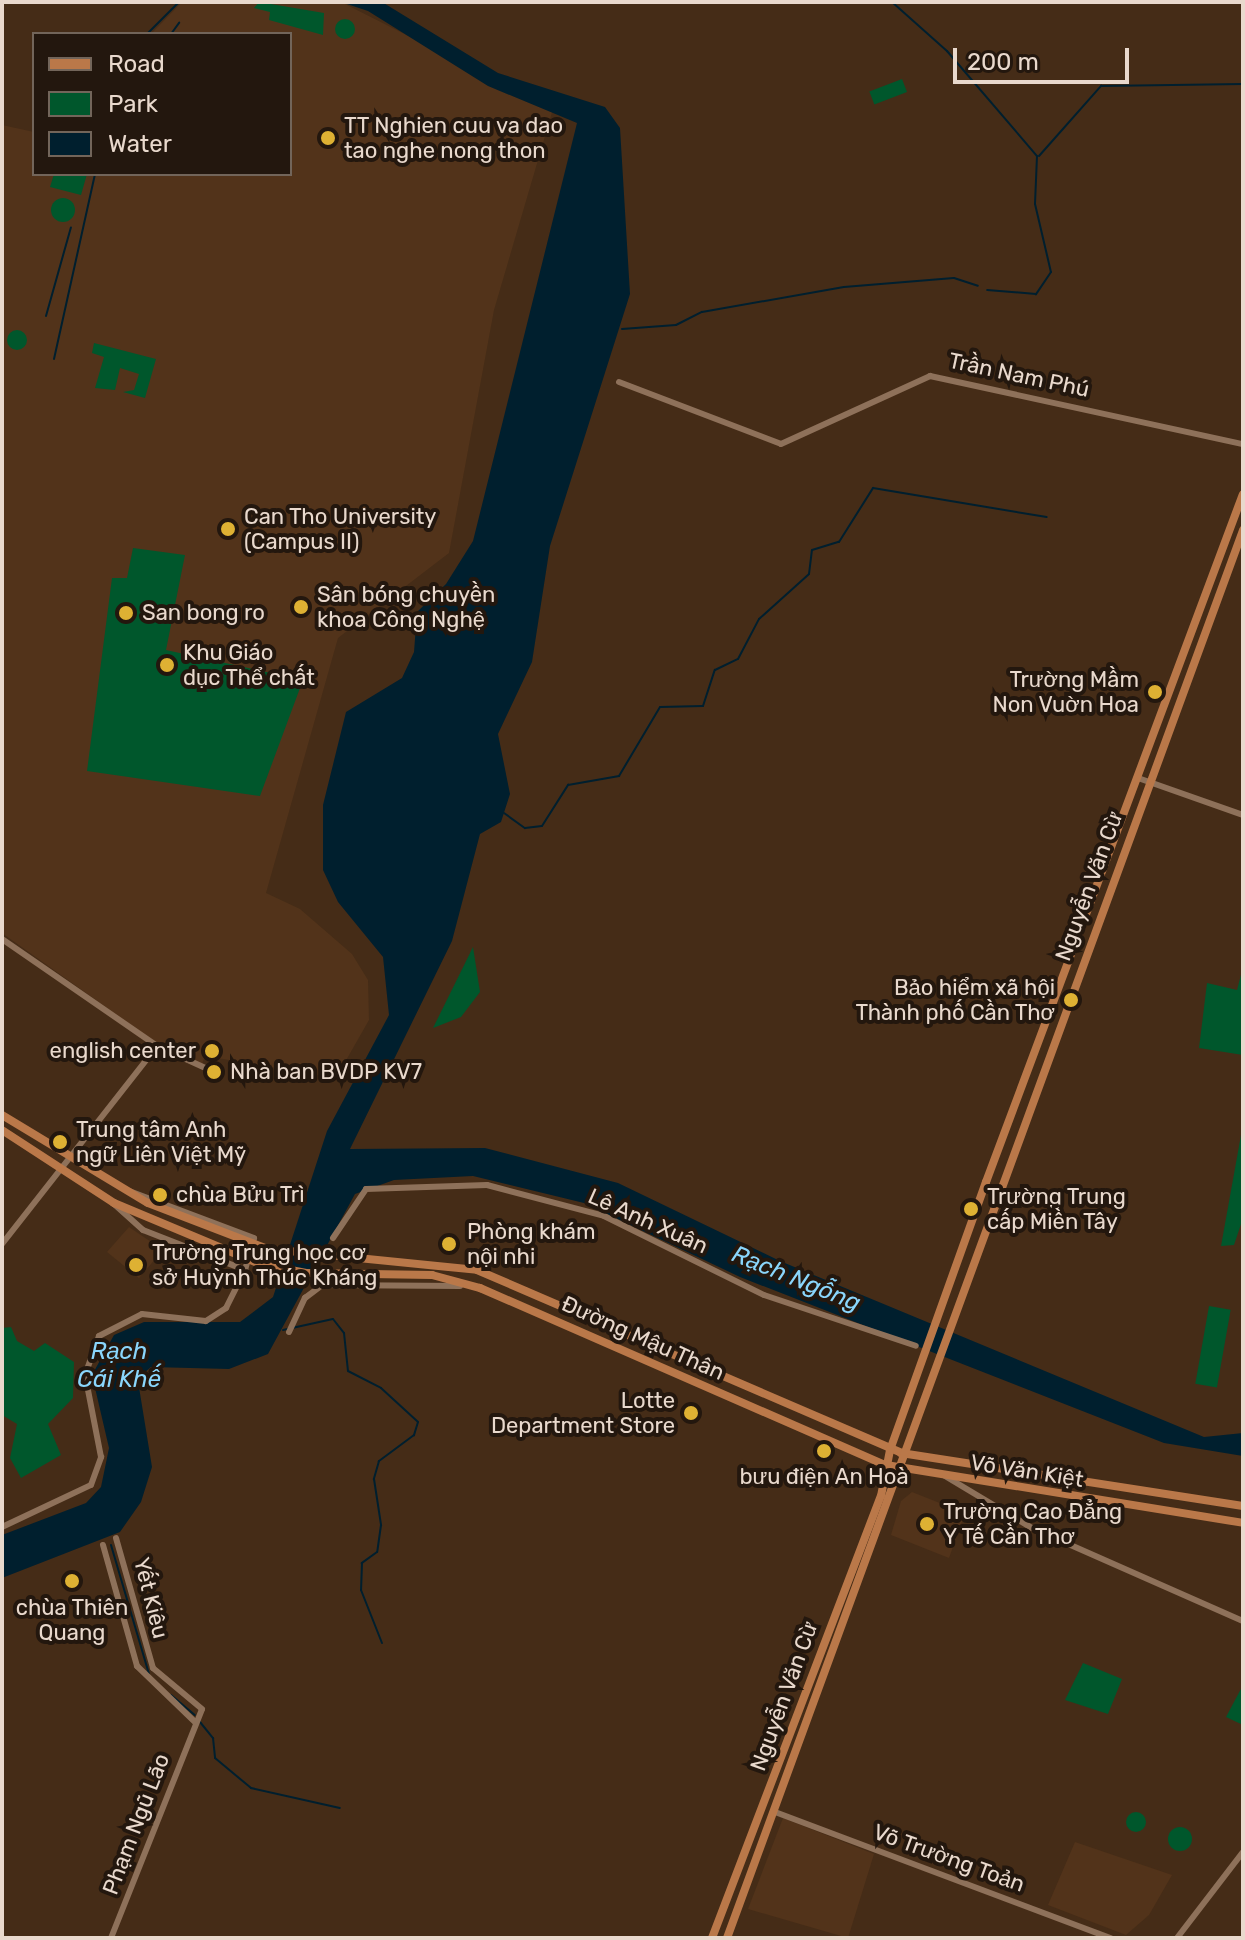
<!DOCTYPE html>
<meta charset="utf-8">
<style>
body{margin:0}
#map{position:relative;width:1245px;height:1940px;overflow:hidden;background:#452c17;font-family:Rubik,sans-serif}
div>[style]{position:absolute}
.built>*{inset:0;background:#52331a}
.green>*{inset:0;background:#00572c;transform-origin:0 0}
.round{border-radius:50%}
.water>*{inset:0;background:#001f2e}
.stream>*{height:2px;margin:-1px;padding:0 1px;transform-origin:1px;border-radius:1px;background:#001f2e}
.minor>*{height:6px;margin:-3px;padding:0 3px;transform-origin:3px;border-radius:3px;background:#8e715a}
.major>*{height:8px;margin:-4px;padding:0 4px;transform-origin:4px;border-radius:4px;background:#ba7849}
.dots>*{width:22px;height:22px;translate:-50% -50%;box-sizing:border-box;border:4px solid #23170e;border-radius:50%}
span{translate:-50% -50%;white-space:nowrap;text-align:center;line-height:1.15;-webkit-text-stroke:8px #23170e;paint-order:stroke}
.poi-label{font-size:22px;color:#e9d9cd}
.left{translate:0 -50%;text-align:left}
.right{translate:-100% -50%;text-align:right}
.street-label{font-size:22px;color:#e9d9cd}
.water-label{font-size:24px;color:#8ad6fc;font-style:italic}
.frame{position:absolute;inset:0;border:4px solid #e9d9cd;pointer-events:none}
.legend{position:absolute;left:32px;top:32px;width:260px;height:144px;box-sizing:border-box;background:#23170e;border:2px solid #72655a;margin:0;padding:10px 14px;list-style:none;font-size:24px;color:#e9d9cd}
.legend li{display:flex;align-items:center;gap:16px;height:40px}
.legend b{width:40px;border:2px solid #72655a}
.scale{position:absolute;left:953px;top:48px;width:176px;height:36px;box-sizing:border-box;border:4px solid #e9d9cd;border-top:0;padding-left:10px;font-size:24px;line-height:28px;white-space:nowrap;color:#e9d9cd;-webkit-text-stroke:6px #23170e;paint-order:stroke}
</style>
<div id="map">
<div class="built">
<div style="clip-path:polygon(182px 2px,341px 2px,553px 109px,494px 310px,449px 553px,338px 638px,266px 893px,300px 909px,352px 954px,368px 980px,369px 1020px,336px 1078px,205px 1056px,202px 1064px,152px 1040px,2px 933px,2px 125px,34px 132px,34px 174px,290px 174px,290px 34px,151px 34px)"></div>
<div style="clip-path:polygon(129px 1227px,163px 1250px,139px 1278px,107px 1252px)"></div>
<div style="clip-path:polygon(912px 1492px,965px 1513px,949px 1558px,891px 1535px,901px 1501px)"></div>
<div style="clip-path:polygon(783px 1818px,874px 1854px,848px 1938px,748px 1909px)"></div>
<div style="clip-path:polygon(1075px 1842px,1172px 1875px,1149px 1915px,1126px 1935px,1048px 1905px)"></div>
</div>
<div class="green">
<div style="clip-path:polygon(259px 2px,324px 13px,323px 35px,269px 20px,270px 12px,254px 8px)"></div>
<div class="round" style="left:335px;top:19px;width:20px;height:20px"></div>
<div style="left:902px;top:79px;width:14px;height:35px;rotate:69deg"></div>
<div style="clip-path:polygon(54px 174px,87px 174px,81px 195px,50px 187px)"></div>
<div class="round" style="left:51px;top:198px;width:24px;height:24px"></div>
<div class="round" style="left:7px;top:330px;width:20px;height:20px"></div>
<div style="clip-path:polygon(94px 343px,156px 359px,145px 398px,123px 392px,134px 390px,139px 374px,120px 368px,115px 390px,95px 388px,104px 357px,92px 353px)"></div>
<div style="clip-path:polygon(133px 548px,185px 555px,166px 650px,303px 680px,260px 796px,87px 771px,112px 578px,127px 578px)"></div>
<div style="clip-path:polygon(473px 947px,480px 992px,461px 1017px,433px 1028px)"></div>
<div style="clip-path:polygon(1243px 967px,1243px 1055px,1199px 1048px,1207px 983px,1237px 990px)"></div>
<div style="clip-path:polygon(1243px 1124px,1243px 1218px,1234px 1245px,1221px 1246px)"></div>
<div style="left:1209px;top:1306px;width:22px;height:79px;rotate:10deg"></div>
<div style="clip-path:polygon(11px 1327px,17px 1341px,34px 1351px,45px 1343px,74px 1362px,73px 1398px,48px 1424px,61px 1455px,21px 1478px,10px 1458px,17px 1424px,2px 1415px,2px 1328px)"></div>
<div style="clip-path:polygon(1083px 1663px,1122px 1679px,1108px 1714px,1065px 1700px)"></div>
<div style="clip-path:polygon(1243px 1685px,1243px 1725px,1226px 1717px)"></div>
<div class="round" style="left:1126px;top:1812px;width:20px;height:20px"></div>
<div class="round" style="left:1168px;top:1827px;width:24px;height:24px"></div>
</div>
<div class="water">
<div style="clip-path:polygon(341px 2px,382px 2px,498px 73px,605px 107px,620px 128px,630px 294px,550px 546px,532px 662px,498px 734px,510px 794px,501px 822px,480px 834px,452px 941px,350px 1149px,485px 1148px,618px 1183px,780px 1261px,1204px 1437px,1243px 1433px,1243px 1456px,1164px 1443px,740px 1277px,584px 1203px,473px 1176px,394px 1180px,355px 1194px,268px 1354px,229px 1369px,151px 1367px,144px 1373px,138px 1381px,152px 1467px,141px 1502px,120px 1532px,2px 1578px,2px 1535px,86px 1503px,101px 1487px,109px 1448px,92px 1375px,114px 1335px,144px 1322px,240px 1322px,273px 1297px,327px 1131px,389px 1015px,383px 957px,338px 902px,323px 870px,323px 805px,346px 712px,402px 678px,414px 652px,417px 612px,446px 584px,473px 541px,577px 123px,488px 86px,368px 11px)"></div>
</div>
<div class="stream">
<div style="left:892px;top:2px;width:74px;rotate:41.7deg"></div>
<div style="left:947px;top:51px;width:138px;rotate:49.4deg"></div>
<div style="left:1037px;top:156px;width:48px;rotate:92.4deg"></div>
<div style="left:1035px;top:204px;width:70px;rotate:76.8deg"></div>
<div style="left:1051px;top:272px;width:27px;rotate:124deg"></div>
<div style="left:1036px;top:294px;width:49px;rotate:-175.3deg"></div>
<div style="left:147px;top:34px;width:45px;rotate:-45deg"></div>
<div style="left:171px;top:34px;width:14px;rotate:-54deg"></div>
<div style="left:1039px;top:156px;width:94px;rotate:-48.5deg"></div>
<div style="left:1101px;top:86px;width:142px;rotate:-0.8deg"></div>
<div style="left:46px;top:316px;width:92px;rotate:-74.3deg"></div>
<div style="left:622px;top:329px;width:54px;rotate:-4.2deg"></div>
<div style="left:676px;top:325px;width:29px;rotate:-27deg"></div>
<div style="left:702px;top:312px;width:144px;rotate:-10deg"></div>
<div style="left:844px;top:287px;width:110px;rotate:-4.7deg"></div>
<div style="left:954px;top:278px;width:25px;rotate:18deg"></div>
<div style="left:54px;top:359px;width:189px;rotate:-77.5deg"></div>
<div style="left:504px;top:813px;width:26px;rotate:36deg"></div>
<div style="left:525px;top:828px;width:17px;rotate:-7deg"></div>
<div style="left:542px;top:826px;width:49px;rotate:-57.6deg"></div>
<div style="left:568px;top:785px;width:52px;rotate:-10deg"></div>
<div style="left:619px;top:776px;width:80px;rotate:-59.3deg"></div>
<div style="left:660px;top:707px;width:43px;rotate:-1.3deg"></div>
<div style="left:703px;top:706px;width:38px;rotate:-72deg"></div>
<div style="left:715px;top:670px;width:25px;rotate:-26deg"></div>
<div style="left:738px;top:659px;width:45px;rotate:-62.3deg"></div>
<div style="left:759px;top:619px;width:67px;rotate:-42deg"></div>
<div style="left:809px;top:574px;width:24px;rotate:-83deg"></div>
<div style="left:812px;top:550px;width:28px;rotate:-17deg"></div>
<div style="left:839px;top:542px;width:64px;rotate:-57.8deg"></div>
<div style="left:873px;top:488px;width:176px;rotate:9.5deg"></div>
<div style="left:283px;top:1330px;width:51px;rotate:-12.4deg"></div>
<div style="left:333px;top:1319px;width:18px;rotate:52deg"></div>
<div style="left:344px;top:1333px;width:38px;rotate:84deg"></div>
<div style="left:348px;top:1371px;width:37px;rotate:27deg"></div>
<div style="left:381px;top:1388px;width:50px;rotate:42.6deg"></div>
<div style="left:418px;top:1422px;width:14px;rotate:107deg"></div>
<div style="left:414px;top:1435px;width:44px;rotate:143.4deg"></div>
<div style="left:379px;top:1461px;width:19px;rotate:106deg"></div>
<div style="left:374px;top:1479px;width:47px;rotate:81.3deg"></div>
<div style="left:381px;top:1525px;width:27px;rotate:98deg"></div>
<div style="left:377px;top:1552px;width:19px;rotate:144deg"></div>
<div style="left:362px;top:1563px;width:27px;rotate:92deg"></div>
<div style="left:361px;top:1590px;width:57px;rotate:68.4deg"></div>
<div style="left:111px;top:1545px;width:134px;rotate:73.6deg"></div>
<div style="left:171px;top:1695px;width:31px;rotate:40deg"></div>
<div style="left:200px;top:1722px;width:21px;rotate:51deg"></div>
<div style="left:213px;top:1738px;width:20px;rotate:84deg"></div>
<div style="left:215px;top:1758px;width:47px;rotate:39.8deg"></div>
<div style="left:251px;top:1788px;width:91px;rotate:12.7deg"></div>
</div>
<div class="minor">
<div style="left:619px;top:382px;width:173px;rotate:20.9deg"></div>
<div style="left:781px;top:444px;width:164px;rotate:-24.5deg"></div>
<div style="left:930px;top:376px;width:320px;rotate:12.3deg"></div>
<div style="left:1138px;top:778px;width:111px;rotate:19.4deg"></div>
<div style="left:2px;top:939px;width:188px;rotate:34.6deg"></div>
<div style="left:157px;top:1046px;width:58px;rotate:24.4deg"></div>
<div style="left:114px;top:1204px;width:39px;rotate:42deg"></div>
<div style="left:143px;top:1230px;width:110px;rotate:21.4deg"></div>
<div style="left:333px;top:1238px;width:59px;rotate:-56deg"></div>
<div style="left:366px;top:1189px;width:121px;rotate:-1.9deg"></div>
<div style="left:487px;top:1185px;width:121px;rotate:14.8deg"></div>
<div style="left:604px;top:1216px;width:178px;rotate:26.3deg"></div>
<div style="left:764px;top:1295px;width:160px;rotate:18.5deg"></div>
<div style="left:2px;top:1244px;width:251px;rotate:-51.9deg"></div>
<div style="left:289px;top:1332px;width:38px;rotate:-65deg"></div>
<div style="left:305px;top:1298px;width:21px;rotate:-37deg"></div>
<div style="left:322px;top:1285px;width:138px;rotate:0.4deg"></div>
<div style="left:945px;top:1476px;width:101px;rotate:30.9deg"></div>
<div style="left:1032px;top:1528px;width:231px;rotate:23.8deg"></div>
<div style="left:2px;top:1527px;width:98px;rotate:-25.3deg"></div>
<div style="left:91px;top:1485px;width:30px;rotate:-70deg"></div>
<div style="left:101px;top:1457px;width:84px;rotate:-101deg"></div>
<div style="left:85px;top:1375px;width:41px;rotate:-70.3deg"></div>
<div style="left:99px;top:1336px;width:48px;rotate:-27.1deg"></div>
<div style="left:142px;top:1314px;width:64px;rotate:6.2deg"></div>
<div style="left:206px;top:1321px;width:24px;rotate:-33deg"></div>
<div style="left:226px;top:1308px;width:42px;rotate:-63.4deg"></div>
<div style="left:245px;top:1270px;width:33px;rotate:-74deg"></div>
<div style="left:254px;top:1238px;width:137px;rotate:-159.4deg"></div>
<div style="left:103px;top:1545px;width:126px;rotate:74.3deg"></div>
<div style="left:137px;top:1666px;width:81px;rotate:44deg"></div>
<div style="left:775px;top:1812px;width:359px;rotate:20.6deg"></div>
<div style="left:111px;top:1938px;width:246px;rotate:-68.3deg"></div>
<div style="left:202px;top:1709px;width:64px;rotate:-140.1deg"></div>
<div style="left:153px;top:1668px;width:135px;rotate:-105.9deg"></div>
<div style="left:1177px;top:1938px;width:108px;rotate:-52.5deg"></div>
</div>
<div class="major">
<div style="left:2px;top:1115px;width:170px;rotate:31.1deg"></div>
<div style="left:148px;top:1203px;width:129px;rotate:21deg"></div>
<div style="left:268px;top:1249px;width:210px;rotate:5.7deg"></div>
<div style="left:477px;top:1270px;width:462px;rotate:23.3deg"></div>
<div style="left:901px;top:1453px;width:346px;rotate:8.8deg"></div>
<div style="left:2px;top:1130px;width:134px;rotate:33.1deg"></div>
<div style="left:114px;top:1203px;width:158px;rotate:22.7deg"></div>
<div style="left:260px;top:1264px;width:47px;rotate:11.1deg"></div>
<div style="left:306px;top:1273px;width:126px;rotate:0.9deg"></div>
<div style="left:432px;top:1275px;width:50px;rotate:15.2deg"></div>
<div style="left:480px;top:1288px;width:443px;rotate:23.6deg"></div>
<div style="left:886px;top:1465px;width:362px;rotate:9.2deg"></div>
<div style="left:712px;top:1938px;width:473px;rotate:-69.1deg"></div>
<div style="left:881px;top:1496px;width:47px;rotate:-78.9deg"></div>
<div style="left:890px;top:1450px;width:285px;rotate:-70.3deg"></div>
<div style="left:986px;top:1182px;width:734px;rotate:-69.52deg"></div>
<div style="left:727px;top:1938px;width:1500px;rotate:-69.87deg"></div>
</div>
<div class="dots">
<div style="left:328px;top:138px;background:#deb133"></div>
<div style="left:228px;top:529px;background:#deb133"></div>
<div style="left:301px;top:607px;background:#deb133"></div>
<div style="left:126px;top:613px;background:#deb133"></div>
<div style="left:167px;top:665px;background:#deb133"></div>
<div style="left:1155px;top:692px;background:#deb133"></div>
<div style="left:1071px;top:1000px;background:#deb133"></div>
<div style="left:212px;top:1051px;background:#deb133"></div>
<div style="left:214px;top:1072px;background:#deb133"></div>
<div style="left:60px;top:1142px;background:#deb133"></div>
<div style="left:160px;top:1195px;background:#deb133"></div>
<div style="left:971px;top:1209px;background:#deb133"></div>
<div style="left:449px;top:1244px;background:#deb133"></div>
<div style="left:136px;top:1265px;background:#deb133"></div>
<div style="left:691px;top:1413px;background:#deb133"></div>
<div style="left:824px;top:1451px;background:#deb133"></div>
<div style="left:927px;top:1524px;background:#deb133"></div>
<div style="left:72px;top:1581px;background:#deb133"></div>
</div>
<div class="poi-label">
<span class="left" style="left:344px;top:138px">TT Nghien cuu va dao<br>tao nghe nong thon</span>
<span class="left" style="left:244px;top:529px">Can Tho University<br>(Campus II)</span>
<span class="left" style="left:317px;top:607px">Sân bóng chuyền<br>khoa Công Nghệ</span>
<span class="left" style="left:142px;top:613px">San bong ro</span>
<span class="left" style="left:183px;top:665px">Khu Giáo<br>dục Thể chất</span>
<span class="right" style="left:1139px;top:692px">Trường Mầm<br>Non Vuờn Hoa</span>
<span class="right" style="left:1055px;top:1000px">Bảo hiểm xã hội<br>Thành phố Cần Thơ</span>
<span class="right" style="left:196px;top:1051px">english center</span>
<span class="left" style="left:230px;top:1072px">Nhà ban BVDP KV7</span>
<span class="left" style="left:76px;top:1142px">Trung tâm Anh<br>ngữ Liên Việt Mỹ</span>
<span class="left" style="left:176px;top:1195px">chùa Bửu Trì</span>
<span class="left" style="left:987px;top:1209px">Trường Trung<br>cấp Miền Tây</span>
<span class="left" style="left:467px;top:1244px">Phòng khám<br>nội nhi</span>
<span class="left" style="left:152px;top:1265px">Trường Trung học cơ<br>sở Huỳnh Thúc Kháng</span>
<span class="right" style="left:675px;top:1413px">Lotte<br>Department Store</span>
<span style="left:824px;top:1477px">bưu điện An Hoà</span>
<span class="left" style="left:943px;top:1524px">Trường Cao Đẳng<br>Y Tế Cần Thơ</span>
<span style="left:72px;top:1620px">chùa Thiên<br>Quang</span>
</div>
<div class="street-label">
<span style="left:1019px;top:375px;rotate:12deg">Trần Nam Phú</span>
<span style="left:1089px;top:886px;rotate:-70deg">Nguyễn Văn Cừ</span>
<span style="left:648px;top:1221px;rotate:24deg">Lê Anh Xuân</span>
<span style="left:643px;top:1338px;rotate:24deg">Đường Mậu Thân</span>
<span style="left:1027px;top:1471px;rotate:9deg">Võ Văn Kiệt</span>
<span style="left:151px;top:1598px;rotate:76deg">Yết Kiêu</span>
<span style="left:784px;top:1696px;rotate:-70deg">Nguyễn Văn Cừ</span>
<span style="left:136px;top:1824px;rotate:-69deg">Phạm Ngũ Lão</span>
<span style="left:949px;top:1858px;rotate:20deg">Võ Trường Toản</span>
</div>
<div class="water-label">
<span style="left:796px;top:1279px;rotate:22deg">Rạch Ngỗng</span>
<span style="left:119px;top:1366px">Rạch<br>Cái Khế</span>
</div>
<div class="frame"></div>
<ul class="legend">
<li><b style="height:10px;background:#ba7849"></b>Road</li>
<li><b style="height:22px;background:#00572c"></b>Park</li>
<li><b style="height:22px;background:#001f2e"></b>Water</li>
</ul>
<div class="scale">200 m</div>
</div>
